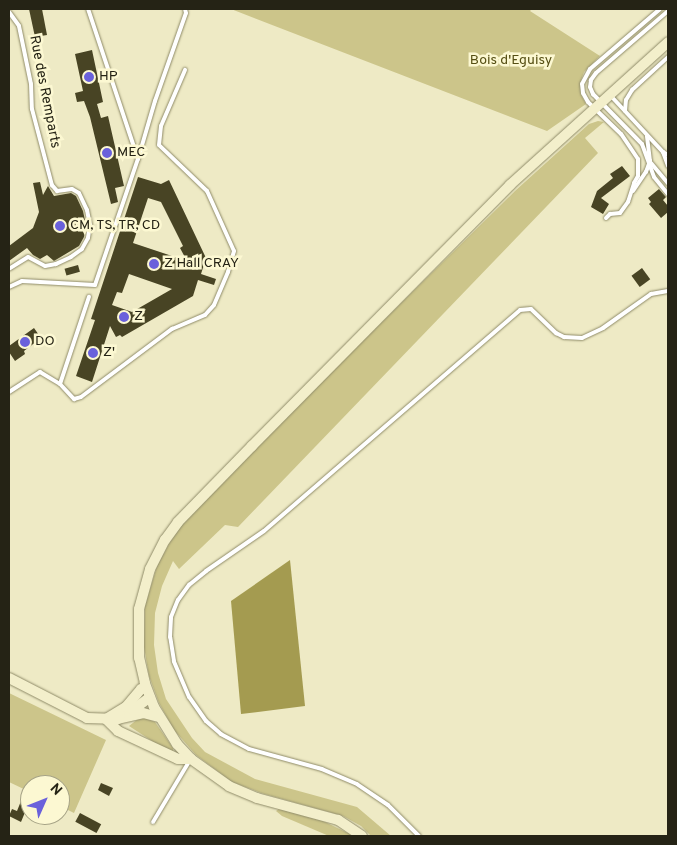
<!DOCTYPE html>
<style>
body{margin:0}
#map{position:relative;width:677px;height:845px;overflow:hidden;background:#eeeac5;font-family:Overpass,sans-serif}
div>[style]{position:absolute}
.green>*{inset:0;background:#ccc58a}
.water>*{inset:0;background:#a49b50}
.building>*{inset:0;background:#484424;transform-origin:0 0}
.roads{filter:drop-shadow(0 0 1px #8f8b68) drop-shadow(0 0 1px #8f8b68)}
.lane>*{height:4px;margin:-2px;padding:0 2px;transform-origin:2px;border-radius:2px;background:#fff}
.secondary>*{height:10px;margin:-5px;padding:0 5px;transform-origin:5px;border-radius:5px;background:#f3efcb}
.dots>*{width:14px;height:14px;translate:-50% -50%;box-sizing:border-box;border:2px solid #fcf8d2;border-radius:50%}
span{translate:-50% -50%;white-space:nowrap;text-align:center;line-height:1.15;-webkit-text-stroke:5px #fcf8d2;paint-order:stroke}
.park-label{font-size:14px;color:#554e13}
.poi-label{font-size:14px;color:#252315}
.left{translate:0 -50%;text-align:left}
.street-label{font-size:14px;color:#252315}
.frame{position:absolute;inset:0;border:10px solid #252315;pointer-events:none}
.north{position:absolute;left:20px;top:775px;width:50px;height:50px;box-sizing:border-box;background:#fcf8d2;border:1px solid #a6a386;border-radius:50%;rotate:46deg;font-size:14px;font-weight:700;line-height:20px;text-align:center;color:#252315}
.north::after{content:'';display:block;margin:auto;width:18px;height:22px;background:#6a61db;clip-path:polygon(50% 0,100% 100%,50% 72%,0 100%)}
</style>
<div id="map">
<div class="green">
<div style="clip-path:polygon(231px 9px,532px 9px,530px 11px,600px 56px,584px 72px,580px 83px,581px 95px,586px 104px,547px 131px)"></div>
<div style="clip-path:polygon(598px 121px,604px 122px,585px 138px,598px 153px,238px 527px,225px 525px,179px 569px,173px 561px,162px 586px,155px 613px,154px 645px,158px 673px,166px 699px,192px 738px,205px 752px,255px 779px,357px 807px,391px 836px,371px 836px,361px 826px,343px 816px,261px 793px,232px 782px,196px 755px,174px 730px,159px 703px,149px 676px,144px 647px,145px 606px,157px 566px,170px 542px,182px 525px,324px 379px,515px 191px,589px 124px)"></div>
<div style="clip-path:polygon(9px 693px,106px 740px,74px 813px,60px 806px,60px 785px,30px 785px,30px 792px,9px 782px)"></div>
<div style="clip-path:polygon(145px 718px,155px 722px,173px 748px,173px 751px,169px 752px,129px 726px,138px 719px)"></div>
<div style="clip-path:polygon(279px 809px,323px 821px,354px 836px,329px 836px,282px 816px,276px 811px)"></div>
</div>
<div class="water">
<div style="clip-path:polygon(290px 560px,305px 706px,241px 714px,231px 601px)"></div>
</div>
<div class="building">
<div style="clip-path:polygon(29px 9px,42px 9px,47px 35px,35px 37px)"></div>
<div style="clip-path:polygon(92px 50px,103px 102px,97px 104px,101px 118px,108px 116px,124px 186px,115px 188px,118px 202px,111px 204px,90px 117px,84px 101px,77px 102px,75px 93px,83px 91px,75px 54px)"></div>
<div style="clip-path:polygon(622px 166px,630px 176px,601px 198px,609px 204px,603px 214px,591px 207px,597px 191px,613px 178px,610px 174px)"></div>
<div style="clip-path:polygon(evenodd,138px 177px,161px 184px,169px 180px,206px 258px,201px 274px,216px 279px,214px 285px,198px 280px,193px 296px,122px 337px,120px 335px,116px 337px,110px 326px,92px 382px,76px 376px,95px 320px,91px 319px,138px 177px,148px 198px,161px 202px,183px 246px,180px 248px,187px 261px,133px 243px,148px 198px,138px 177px,129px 274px,172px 289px,132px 312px,112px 305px,117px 292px,122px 293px,129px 274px)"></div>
<div style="clip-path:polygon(40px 182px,43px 195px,48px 186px,54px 196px,71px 193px,76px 196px,83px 211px,86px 225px,84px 237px,79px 246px,54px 261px,47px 255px,40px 259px,33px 255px,27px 248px,9px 261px,9px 246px,33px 228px,39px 212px,33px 183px)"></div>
<div style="clip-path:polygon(659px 189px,666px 197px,663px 200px,668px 206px,668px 212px,661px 218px,649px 204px,651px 202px,648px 198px)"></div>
<div style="left:78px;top:265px;width:7px;height:14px;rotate:74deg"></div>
<div style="left:642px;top:268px;width:14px;height:13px;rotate:54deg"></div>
<div style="clip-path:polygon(34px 328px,41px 338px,24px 351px,25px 354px,15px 361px,9px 352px,9px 346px)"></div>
<div style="clip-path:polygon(101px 783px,113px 788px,109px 796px,98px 790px)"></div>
<div style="clip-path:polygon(21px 801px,28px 805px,21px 822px,9px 816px,12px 809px,17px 811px)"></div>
<div style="left:80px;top:813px;width:24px;height:10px;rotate:28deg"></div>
</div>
<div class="roads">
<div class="lane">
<div style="left:668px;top:11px;width:95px;rotate:139.3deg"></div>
<div style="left:596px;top:73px;width:9px;rotate:126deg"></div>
<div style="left:591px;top:80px;width:7px;rotate:98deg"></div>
<div style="left:590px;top:87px;width:8px;rotate:67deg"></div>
<div style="left:593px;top:94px;width:70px;rotate:45.6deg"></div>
<div style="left:642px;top:144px;width:35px;rotate:70deg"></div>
<div style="left:654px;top:177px;width:22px;rotate:51deg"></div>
<div style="left:9px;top:12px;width:17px;rotate:54deg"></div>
<div style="left:19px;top:26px;width:59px;rotate:78.3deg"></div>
<div style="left:31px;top:84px;width:25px;rotate:88deg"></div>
<div style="left:32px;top:109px;width:79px;rotate:75.3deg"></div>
<div style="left:52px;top:185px;width:8px;rotate:50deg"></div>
<div style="left:57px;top:191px;width:15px;rotate:-8deg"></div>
<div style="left:72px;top:189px;width:8px;rotate:30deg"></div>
<div style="left:79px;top:193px;width:19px;rotate:65deg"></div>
<div style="left:87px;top:210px;width:15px;rotate:79deg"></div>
<div style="left:90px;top:225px;width:13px;rotate:99deg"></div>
<div style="left:88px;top:238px;width:13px;rotate:119deg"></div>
<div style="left:82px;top:249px;width:14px;rotate:144deg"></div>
<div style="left:71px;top:257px;width:17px;rotate:155deg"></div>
<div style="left:56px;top:264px;width:11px;rotate:170deg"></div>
<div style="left:45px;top:266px;width:19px;rotate:-152deg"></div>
<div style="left:28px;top:257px;width:22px;rotate:148deg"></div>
<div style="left:610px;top:95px;width:78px;rotate:47.1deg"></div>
<div style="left:663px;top:152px;width:6px;rotate:31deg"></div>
<div style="left:625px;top:111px;width:11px;rotate:-85deg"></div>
<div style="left:626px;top:100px;width:12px;rotate:-59deg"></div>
<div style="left:632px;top:90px;width:49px;rotate:-42.5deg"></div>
<div style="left:663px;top:152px;width:15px;rotate:70deg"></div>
<div style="left:138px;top:159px;width:60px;rotate:-73.7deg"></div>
<div style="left:155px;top:101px;width:93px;rotate:-70.6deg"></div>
<div style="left:186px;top:13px;width:4px;rotate:-104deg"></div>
<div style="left:651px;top:163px;width:26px;rotate:50deg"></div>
<div style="left:633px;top:191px;width:23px;rotate:-56deg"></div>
<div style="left:646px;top:172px;width:12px;rotate:-70deg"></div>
<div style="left:650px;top:161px;width:25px;rotate:-97deg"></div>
<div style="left:606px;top:218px;width:6px;rotate:-45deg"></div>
<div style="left:610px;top:214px;width:10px;rotate:-6deg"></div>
<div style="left:620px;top:213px;width:14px;rotate:-54deg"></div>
<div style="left:628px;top:202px;width:20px;rotate:-72deg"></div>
<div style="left:634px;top:183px;width:8px;rotate:-60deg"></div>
<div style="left:638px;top:176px;width:17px;rotate:-90deg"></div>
<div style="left:638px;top:159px;width:30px;rotate:-124deg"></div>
<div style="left:621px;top:134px;width:46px;rotate:-135.9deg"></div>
<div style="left:588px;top:102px;width:10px;rotate:-119deg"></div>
<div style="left:583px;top:93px;width:9px;rotate:-96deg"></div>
<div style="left:582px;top:84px;width:17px;rotate:-62deg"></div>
<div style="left:590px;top:69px;width:92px;rotate:-40.6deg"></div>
<div style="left:9px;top:287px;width:14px;rotate:-25deg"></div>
<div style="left:22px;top:281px;width:73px;rotate:3.1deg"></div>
<div style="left:95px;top:285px;width:133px;rotate:-71.2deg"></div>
<div style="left:138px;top:159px;width:158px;rotate:-108.4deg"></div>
<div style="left:60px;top:384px;width:92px;rotate:-71.6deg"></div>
<div style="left:9px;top:392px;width:37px;rotate:-33deg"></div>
<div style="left:40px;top:372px;width:23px;rotate:31deg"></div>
<div style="left:60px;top:384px;width:21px;rotate:47deg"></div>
<div style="left:74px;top:399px;width:7px;rotate:-16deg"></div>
<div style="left:81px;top:397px;width:114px;rotate:-36.8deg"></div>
<div style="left:172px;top:329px;width:36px;rotate:-23deg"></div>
<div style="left:205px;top:315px;width:13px;rotate:-48deg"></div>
<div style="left:214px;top:305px;width:36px;rotate:-67deg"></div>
<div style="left:228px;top:272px;width:22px;rotate:-74deg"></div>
<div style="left:234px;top:251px;width:66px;rotate:-114.2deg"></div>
<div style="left:207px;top:191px;width:66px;rotate:-136.2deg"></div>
<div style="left:159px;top:145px;width:19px;rotate:-84deg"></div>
<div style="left:161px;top:126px;width:61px;rotate:-66.8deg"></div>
<div style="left:153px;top:822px;width:72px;rotate:-59.2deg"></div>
<div style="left:419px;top:836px;width:44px;rotate:-135deg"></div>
<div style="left:388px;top:805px;width:37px;rotate:-146deg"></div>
<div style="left:357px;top:784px;width:38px;rotate:-157deg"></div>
<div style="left:322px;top:769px;width:76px;rotate:-164.7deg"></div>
<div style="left:249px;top:749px;width:32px;rotate:-152deg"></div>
<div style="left:221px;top:734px;width:20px;rotate:-139deg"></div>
<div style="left:206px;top:721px;width:29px;rotate:-125deg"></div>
<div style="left:189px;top:697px;width:39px;rotate:-113deg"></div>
<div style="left:174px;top:661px;width:24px;rotate:-99deg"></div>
<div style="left:170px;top:637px;width:20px;rotate:-87deg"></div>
<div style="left:171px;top:617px;width:18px;rotate:-68deg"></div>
<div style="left:178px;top:600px;width:19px;rotate:-54deg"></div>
<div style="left:189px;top:585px;width:22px;rotate:-39deg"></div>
<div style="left:206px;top:571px;width:70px;rotate:-34.6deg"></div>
<div style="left:264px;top:531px;width:338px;rotate:-40.8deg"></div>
<div style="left:520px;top:310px;width:11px;rotate:-5deg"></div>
<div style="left:531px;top:309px;width:35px;rotate:44deg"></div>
<div style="left:556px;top:333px;width:9px;rotate:27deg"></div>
<div style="left:564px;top:337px;width:18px;rotate:3deg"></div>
<div style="left:582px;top:338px;width:23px;rotate:-25deg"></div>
<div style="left:603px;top:328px;width:59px;rotate:-35.3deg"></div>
<div style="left:651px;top:294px;width:17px;rotate:-10deg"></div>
</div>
<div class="secondary">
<div style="left:9px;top:678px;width:88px;rotate:27.1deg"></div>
<div style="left:87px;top:718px;width:31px;rotate:2deg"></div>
<div style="left:118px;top:719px;width:26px;rotate:-13deg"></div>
<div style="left:143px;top:713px;width:16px;rotate:14deg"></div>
<div style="left:129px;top:716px;width:7px;rotate:-56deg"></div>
<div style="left:133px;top:710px;width:21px;rotate:-37deg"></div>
<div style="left:106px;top:719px;width:17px;rotate:45deg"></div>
<div style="left:118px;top:731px;width:66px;rotate:25deg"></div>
<div style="left:178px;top:759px;width:13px"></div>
<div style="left:106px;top:719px;width:23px;rotate:-31deg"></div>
<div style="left:126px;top:707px;width:23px;rotate:-50deg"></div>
<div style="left:141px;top:689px;width:5px;rotate:-11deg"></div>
<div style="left:362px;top:836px;width:29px;rotate:-146deg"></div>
<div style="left:338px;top:820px;width:84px;rotate:-164.8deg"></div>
<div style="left:257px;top:798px;width:30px;rotate:-157deg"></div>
<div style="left:229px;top:786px;width:47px;rotate:-144.6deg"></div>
<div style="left:191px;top:759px;width:21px;rotate:-133deg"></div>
<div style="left:177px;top:744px;width:44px;rotate:-121.9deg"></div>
<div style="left:154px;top:707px;width:26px;rotate:-111deg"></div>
<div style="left:145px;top:683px;width:26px;rotate:-103deg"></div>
<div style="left:139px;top:658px;width:49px;rotate:-90deg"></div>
<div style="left:139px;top:609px;width:41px;rotate:-74.6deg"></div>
<div style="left:150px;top:569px;width:33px;rotate:-63deg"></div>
<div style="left:165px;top:540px;width:22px;rotate:-54deg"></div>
<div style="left:178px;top:522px;width:106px;rotate:-45.8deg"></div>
<div style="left:252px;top:446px;width:367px;rotate:-45.3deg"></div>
<div style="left:510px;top:185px;width:213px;rotate:-42.1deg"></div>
</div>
</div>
<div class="dots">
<div style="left:89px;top:77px;background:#6a61db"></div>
<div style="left:107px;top:153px;background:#6a61db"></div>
<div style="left:60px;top:226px;background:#6a61db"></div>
<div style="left:154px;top:264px;background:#6a61db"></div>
<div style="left:124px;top:317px;background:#6a61db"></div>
<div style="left:25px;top:342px;background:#6a61db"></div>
<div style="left:93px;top:353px;background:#6a61db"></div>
</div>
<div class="park-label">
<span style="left:511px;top:61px">Bois d'Eguisy</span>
</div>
<div class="poi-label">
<span class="left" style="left:99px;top:77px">HP</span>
<span class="left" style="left:117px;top:153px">MEC</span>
<span class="left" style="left:70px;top:226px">CM, TS, TR, CD</span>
<span class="left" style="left:164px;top:264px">Z Hall CRAY</span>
<span class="left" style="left:134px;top:317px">Z</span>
<span class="left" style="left:35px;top:342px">DO</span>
<span class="left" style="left:103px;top:353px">Z'</span>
</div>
<div class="street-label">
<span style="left:44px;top:92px;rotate:79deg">Rue des Remparts</span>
</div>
<div class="frame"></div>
<div class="north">N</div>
</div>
